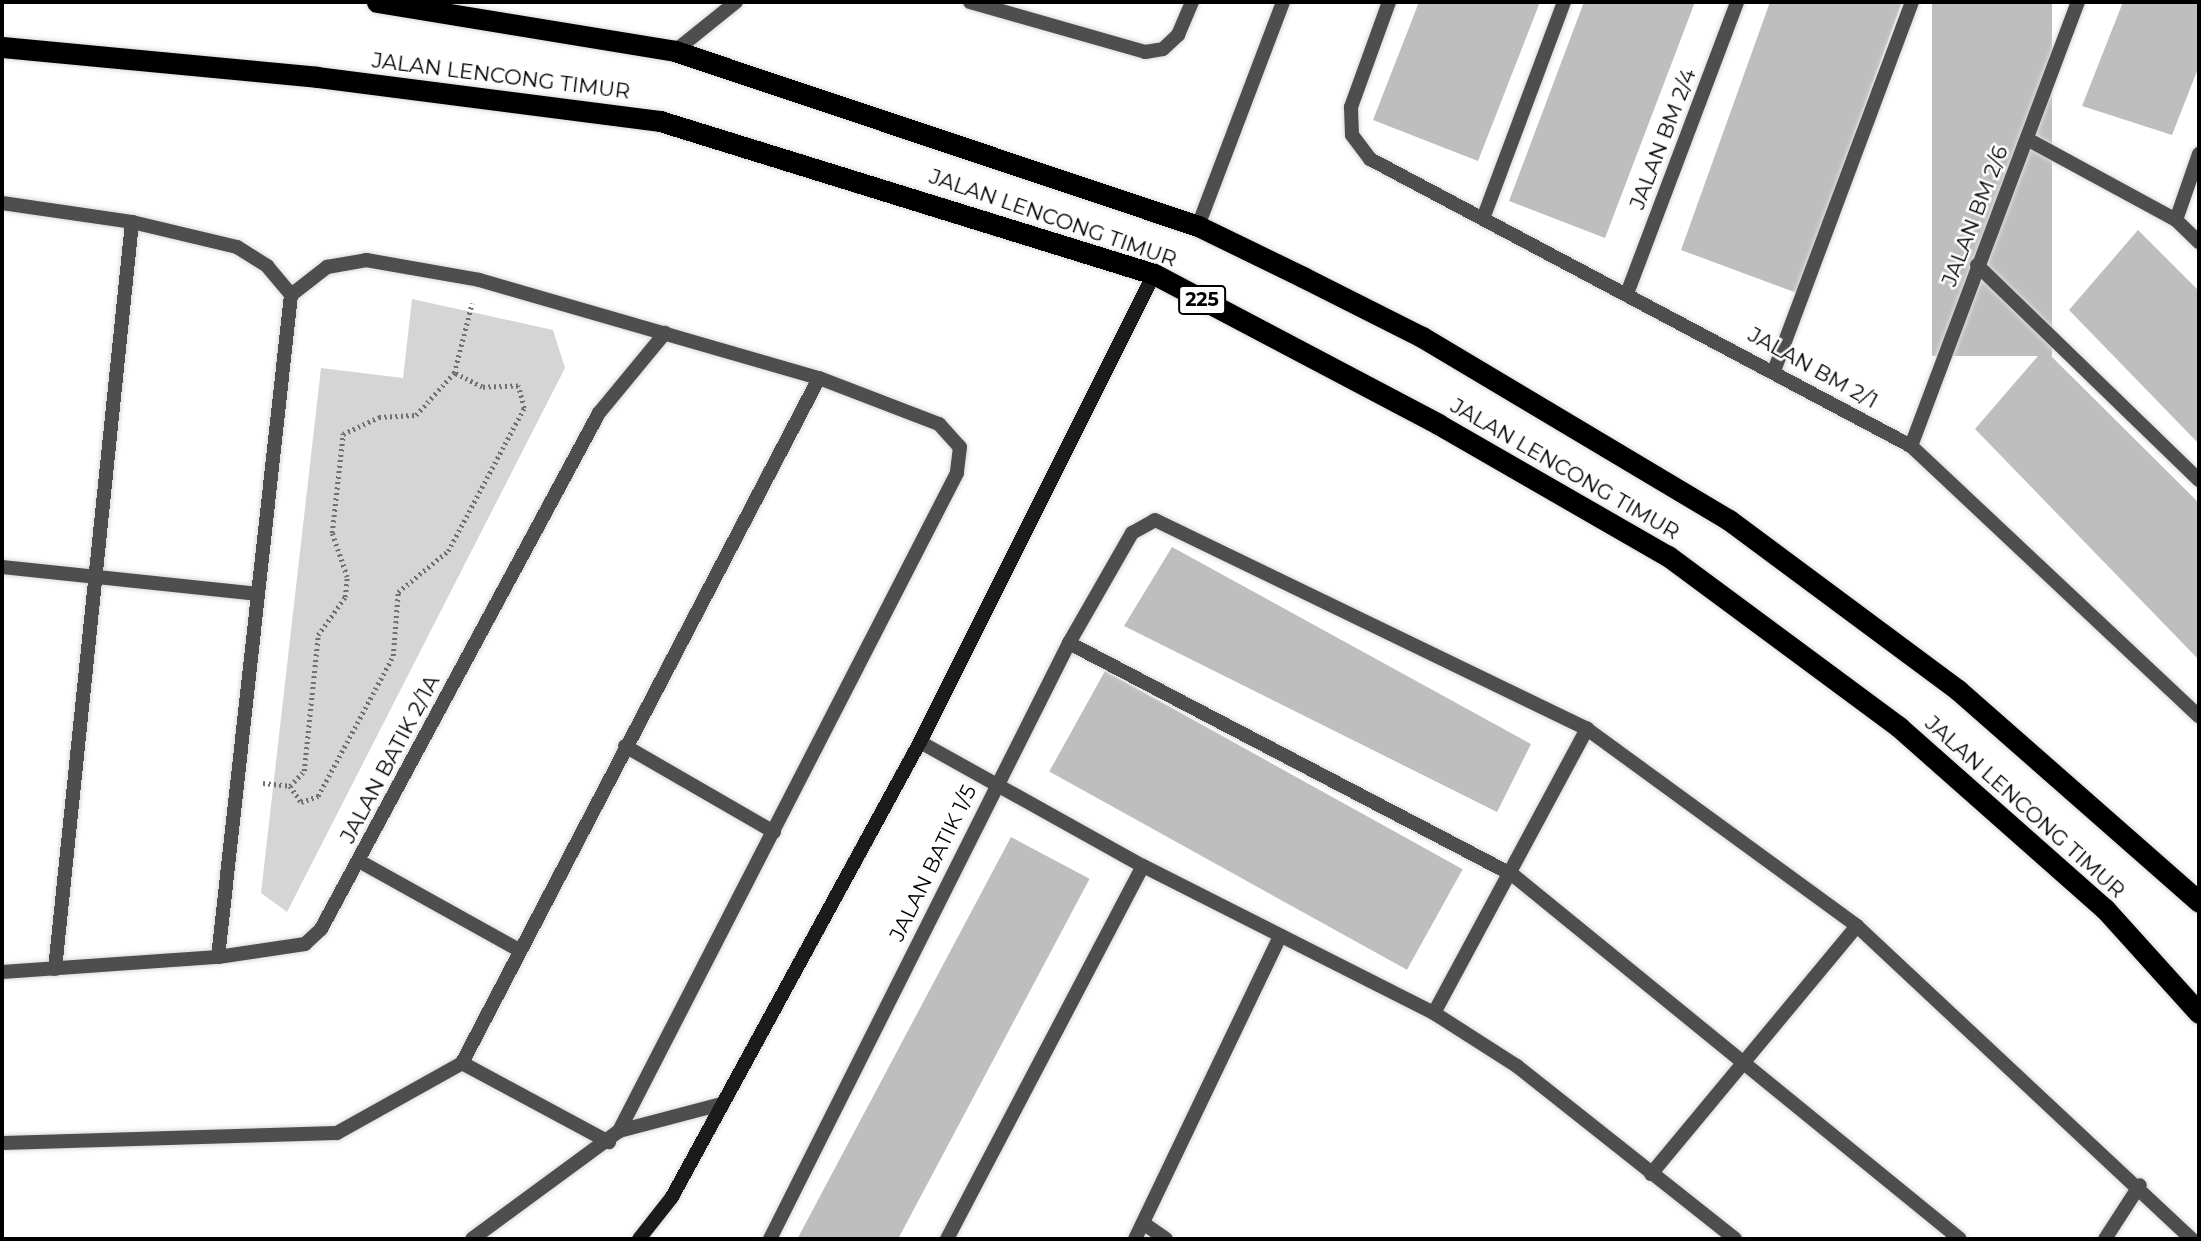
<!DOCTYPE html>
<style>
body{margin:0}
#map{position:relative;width:2201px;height:1241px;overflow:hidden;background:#fff;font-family:Montserrat,sans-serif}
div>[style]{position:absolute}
.green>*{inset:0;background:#d5d5d5}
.building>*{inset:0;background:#bebebe;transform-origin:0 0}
.path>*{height:4.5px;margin-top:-2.25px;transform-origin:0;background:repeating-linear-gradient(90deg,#707070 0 2px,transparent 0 5.5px)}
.roads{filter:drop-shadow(0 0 2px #dbdbdb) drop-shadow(0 0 2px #dbdbdb)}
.lane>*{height:14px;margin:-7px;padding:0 7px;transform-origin:7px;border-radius:7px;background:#4e4e4e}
.street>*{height:14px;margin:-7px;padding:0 7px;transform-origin:7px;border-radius:7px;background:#4e4e4e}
.secondary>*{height:14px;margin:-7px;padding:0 7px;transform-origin:7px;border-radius:7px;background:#1b1b1b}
.highway>*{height:21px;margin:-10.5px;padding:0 10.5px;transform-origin:10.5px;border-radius:10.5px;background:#000}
span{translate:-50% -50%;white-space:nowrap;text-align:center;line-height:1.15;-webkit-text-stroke:5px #fff;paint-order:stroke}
.shield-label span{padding:2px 5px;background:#fff;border:2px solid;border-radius:5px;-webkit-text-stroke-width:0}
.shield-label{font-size:19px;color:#000;font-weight:700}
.street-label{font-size:21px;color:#000}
.frame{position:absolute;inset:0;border:4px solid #000;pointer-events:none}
</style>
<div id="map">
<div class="green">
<div style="clip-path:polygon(412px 299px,553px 330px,565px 368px,287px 912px,261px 893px,321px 368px,403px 378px)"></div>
</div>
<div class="building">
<div style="clip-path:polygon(1419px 2px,1540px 2px,1478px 161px,1373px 120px)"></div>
<div style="clip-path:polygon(1584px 2px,1695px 2px,1605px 238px,1509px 201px)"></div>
<div style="clip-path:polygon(1770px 2px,1902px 2px,1797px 293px,1681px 250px)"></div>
<div style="left:1932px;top:2px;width:120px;height:354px"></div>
<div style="clip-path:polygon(2123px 2px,2199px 2px,2199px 66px,2172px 135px,2082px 106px)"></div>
<div style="clip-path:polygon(2138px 230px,2199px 291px,2199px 444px,2069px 310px)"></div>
<div style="clip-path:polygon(2044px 349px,2199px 503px,2199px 660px,1975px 429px)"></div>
<div style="clip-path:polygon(1172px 547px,1531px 744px,1497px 812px,1124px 626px)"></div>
<div style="left:1105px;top:671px;width:409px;height:115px;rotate:29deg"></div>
<div style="left:1011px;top:837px;width:89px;height:455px;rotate:28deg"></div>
</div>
<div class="path">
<div style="left:263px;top:783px;width:27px;rotate:6deg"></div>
<div style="left:290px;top:786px;width:21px;rotate:-47deg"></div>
<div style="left:304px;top:771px;width:137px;rotate:-84.1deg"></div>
<div style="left:318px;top:635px;width:47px;rotate:-54.6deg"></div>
<div style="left:345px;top:597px;width:20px;rotate:-84deg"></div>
<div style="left:347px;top:577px;width:46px;rotate:-108.8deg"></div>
<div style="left:332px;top:533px;width:100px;rotate:-83.7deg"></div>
<div style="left:343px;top:434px;width:40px;rotate:-25deg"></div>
<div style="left:379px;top:417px;width:37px;rotate:-3deg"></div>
<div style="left:416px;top:415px;width:57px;rotate:-47.9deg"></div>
<div style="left:454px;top:373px;width:72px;rotate:-75.6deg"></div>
<div style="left:290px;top:786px;width:19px;rotate:55deg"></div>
<div style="left:301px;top:802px;width:18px;rotate:-19deg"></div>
<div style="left:318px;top:796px;width:159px;rotate:-61.8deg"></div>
<div style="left:393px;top:656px;width:64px;rotate:-85.5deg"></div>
<div style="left:398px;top:592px;width:65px;rotate:-39.4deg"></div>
<div style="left:448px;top:551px;width:162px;rotate:-62deg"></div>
<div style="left:524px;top:408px;width:23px;rotate:-105deg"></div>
<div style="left:518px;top:386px;width:36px;rotate:178deg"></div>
<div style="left:482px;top:387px;width:31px;rotate:-153deg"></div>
</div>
<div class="roads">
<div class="lane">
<div style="left:2px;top:203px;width:131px;rotate:8.3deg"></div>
<div style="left:132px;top:222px;width:108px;rotate:13.4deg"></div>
<div style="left:237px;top:247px;width:36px;rotate:32deg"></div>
<div style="left:267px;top:266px;width:38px;rotate:50deg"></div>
<div style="left:291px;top:295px;width:666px;rotate:96.29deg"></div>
<div style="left:1484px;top:216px;width:228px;rotate:-69.5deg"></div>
<div style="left:2176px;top:220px;width:70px;rotate:-70.8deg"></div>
<div style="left:1977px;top:265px;width:309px;rotate:44.1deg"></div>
<div style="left:291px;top:295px;width:46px;rotate:-37.9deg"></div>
<div style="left:327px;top:267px;width:40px;rotate:-10deg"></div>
<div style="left:366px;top:260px;width:115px;rotate:10deg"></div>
<div style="left:479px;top:280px;width:354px;rotate:16.1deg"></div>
<div style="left:819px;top:378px;width:129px;rotate:21deg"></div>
<div style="left:939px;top:424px;width:31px;rotate:48deg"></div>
<div style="left:960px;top:447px;width:26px;rotate:97deg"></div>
<div style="left:957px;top:473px;width:740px;rotate:117.19deg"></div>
<div style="left:619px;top:1131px;width:182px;rotate:143.7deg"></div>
<div style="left:1774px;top:371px;width:394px;rotate:-69.5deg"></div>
<div style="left:2px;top:567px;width:256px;rotate:6deg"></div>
<div style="left:1069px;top:643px;width:501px;rotate:27.59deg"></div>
<div style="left:1513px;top:875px;width:576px;rotate:39.16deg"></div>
<div style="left:625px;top:746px;width:172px;rotate:30deg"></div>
<div style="left:359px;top:861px;width:183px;rotate:29.1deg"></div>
<div style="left:55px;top:969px;width:751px;rotate:-84.11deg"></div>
<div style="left:2px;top:972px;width:217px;rotate:-4deg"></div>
<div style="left:218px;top:957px;width:88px;rotate:-8.5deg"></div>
<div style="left:305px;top:944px;width:22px;rotate:-43deg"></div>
<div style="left:321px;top:929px;width:586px;rotate:-61.69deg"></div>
<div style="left:599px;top:413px;width:104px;rotate:-50.5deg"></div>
<div style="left:1434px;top:1013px;width:323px;rotate:-61.7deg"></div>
<div style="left:462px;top:1063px;width:167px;rotate:28.3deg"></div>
<div style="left:2px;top:1143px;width:335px;rotate:-1.7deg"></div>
<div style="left:337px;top:1133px;width:143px;rotate:-29.2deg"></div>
<div style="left:462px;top:1063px;width:772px;rotate:-62.47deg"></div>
<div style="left:1651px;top:1174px;width:322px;rotate:-50.3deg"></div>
<div style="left:947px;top:1239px;width:421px;rotate:-62.3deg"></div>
</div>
<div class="street">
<div style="left:970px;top:2px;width:182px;rotate:15.9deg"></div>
<div style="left:1145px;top:52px;width:18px;rotate:-9deg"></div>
<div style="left:1163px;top:49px;width:21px;rotate:-43deg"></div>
<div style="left:1178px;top:35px;width:36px;rotate:-67deg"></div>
<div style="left:1389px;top:2px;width:112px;rotate:109.9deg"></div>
<div style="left:1351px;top:107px;width:28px;rotate:88deg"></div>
<div style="left:1352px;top:135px;width:30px;rotate:53deg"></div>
<div style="left:1370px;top:159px;width:612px;rotate:27.95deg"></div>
<div style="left:1911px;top:446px;width:395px;rotate:43.2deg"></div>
<div style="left:675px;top:51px;width:78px;rotate:-38.8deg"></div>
<div style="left:2027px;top:139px;width:170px;rotate:28.5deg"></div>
<div style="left:2176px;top:220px;width:32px;rotate:44deg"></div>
<div style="left:1198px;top:226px;width:240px;rotate:-69.2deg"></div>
<div style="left:1628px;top:291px;width:309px;rotate:-69.3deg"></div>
<div style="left:1911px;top:446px;width:474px;rotate:-69.4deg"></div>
<div style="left:920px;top:742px;width:255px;rotate:29.1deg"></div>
<div style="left:1143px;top:866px;width:326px;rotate:26.8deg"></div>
<div style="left:1434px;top:1013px;width:98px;rotate:32.6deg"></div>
<div style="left:1517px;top:1066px;width:278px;rotate:38.4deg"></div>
<div style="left:619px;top:1131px;width:106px;rotate:-14.8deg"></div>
<div style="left:1143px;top:1223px;width:28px;rotate:35deg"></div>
<div style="left:770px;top:1239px;width:667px;rotate:-63.36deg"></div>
<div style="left:1069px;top:643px;width:127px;rotate:-60.2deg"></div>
<div style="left:1132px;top:533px;width:26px;rotate:-29deg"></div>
<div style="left:1155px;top:520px;width:480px;rotate:25.8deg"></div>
<div style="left:1587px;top:729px;width:334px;rotate:36.1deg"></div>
<div style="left:1857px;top:926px;width:458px;rotate:43.1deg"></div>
<div style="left:1135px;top:1239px;width:335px;rotate:-64.4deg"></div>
<div style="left:2105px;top:1239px;width:64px;rotate:-57.1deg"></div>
</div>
<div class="secondary">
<div style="left:639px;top:1239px;width:53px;rotate:-51.8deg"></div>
<div style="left:672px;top:1197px;width:518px;rotate:-61.41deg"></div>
<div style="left:920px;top:742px;width:523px;rotate:-63.43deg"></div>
</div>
<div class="highway">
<div style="left:377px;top:2px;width:302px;rotate:9.3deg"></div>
<div style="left:675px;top:51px;width:552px;rotate:18.5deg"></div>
<div style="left:1198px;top:226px;width:117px;rotate:25.9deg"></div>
<div style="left:1303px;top:277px;width:133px;rotate:26.8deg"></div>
<div style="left:1422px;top:337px;width:357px;rotate:30.8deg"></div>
<div style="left:1729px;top:520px;width:285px;rotate:36.6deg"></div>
<div style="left:1958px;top:690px;width:321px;rotate:41.3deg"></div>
<div style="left:2px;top:47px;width:316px;rotate:5.4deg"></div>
<div style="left:317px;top:77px;width:346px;rotate:7.3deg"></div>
<div style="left:660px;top:121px;width:517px;rotate:17.21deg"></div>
<div style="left:1154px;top:274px;width:321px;rotate:27.8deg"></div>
<div style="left:1438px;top:424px;width:265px;rotate:29.9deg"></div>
<div style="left:1668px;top:556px;width:287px;rotate:36.5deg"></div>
<div style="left:1899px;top:727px;width:275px;rotate:41.5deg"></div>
<div style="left:2105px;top:909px;width:140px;rotate:47.9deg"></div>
</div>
</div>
<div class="shield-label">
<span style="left:1202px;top:300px">225</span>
</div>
<div class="street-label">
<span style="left:501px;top:76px;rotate:7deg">JALAN LENCONG TIMUR</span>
<span style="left:1663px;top:139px;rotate:-69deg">JALAN BM 2/4</span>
<span style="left:1975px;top:216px;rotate:-69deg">JALAN BM 2/6</span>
<span style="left:1053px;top:218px;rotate:19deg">JALAN LENCONG TIMUR</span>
<span style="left:1813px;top:368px;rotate:29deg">JALAN BM 2/1</span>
<span style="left:1565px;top:469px;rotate:30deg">JALAN LENCONG TIMUR</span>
<span style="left:390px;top:759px;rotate:-62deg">JALAN BATIK 2/1A</span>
<span style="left:2025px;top:807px;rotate:42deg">JALAN LENCONG TIMUR</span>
<span style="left:933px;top:863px;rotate:-64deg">JALAN BATIK 1/5</span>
</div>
<div class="frame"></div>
</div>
